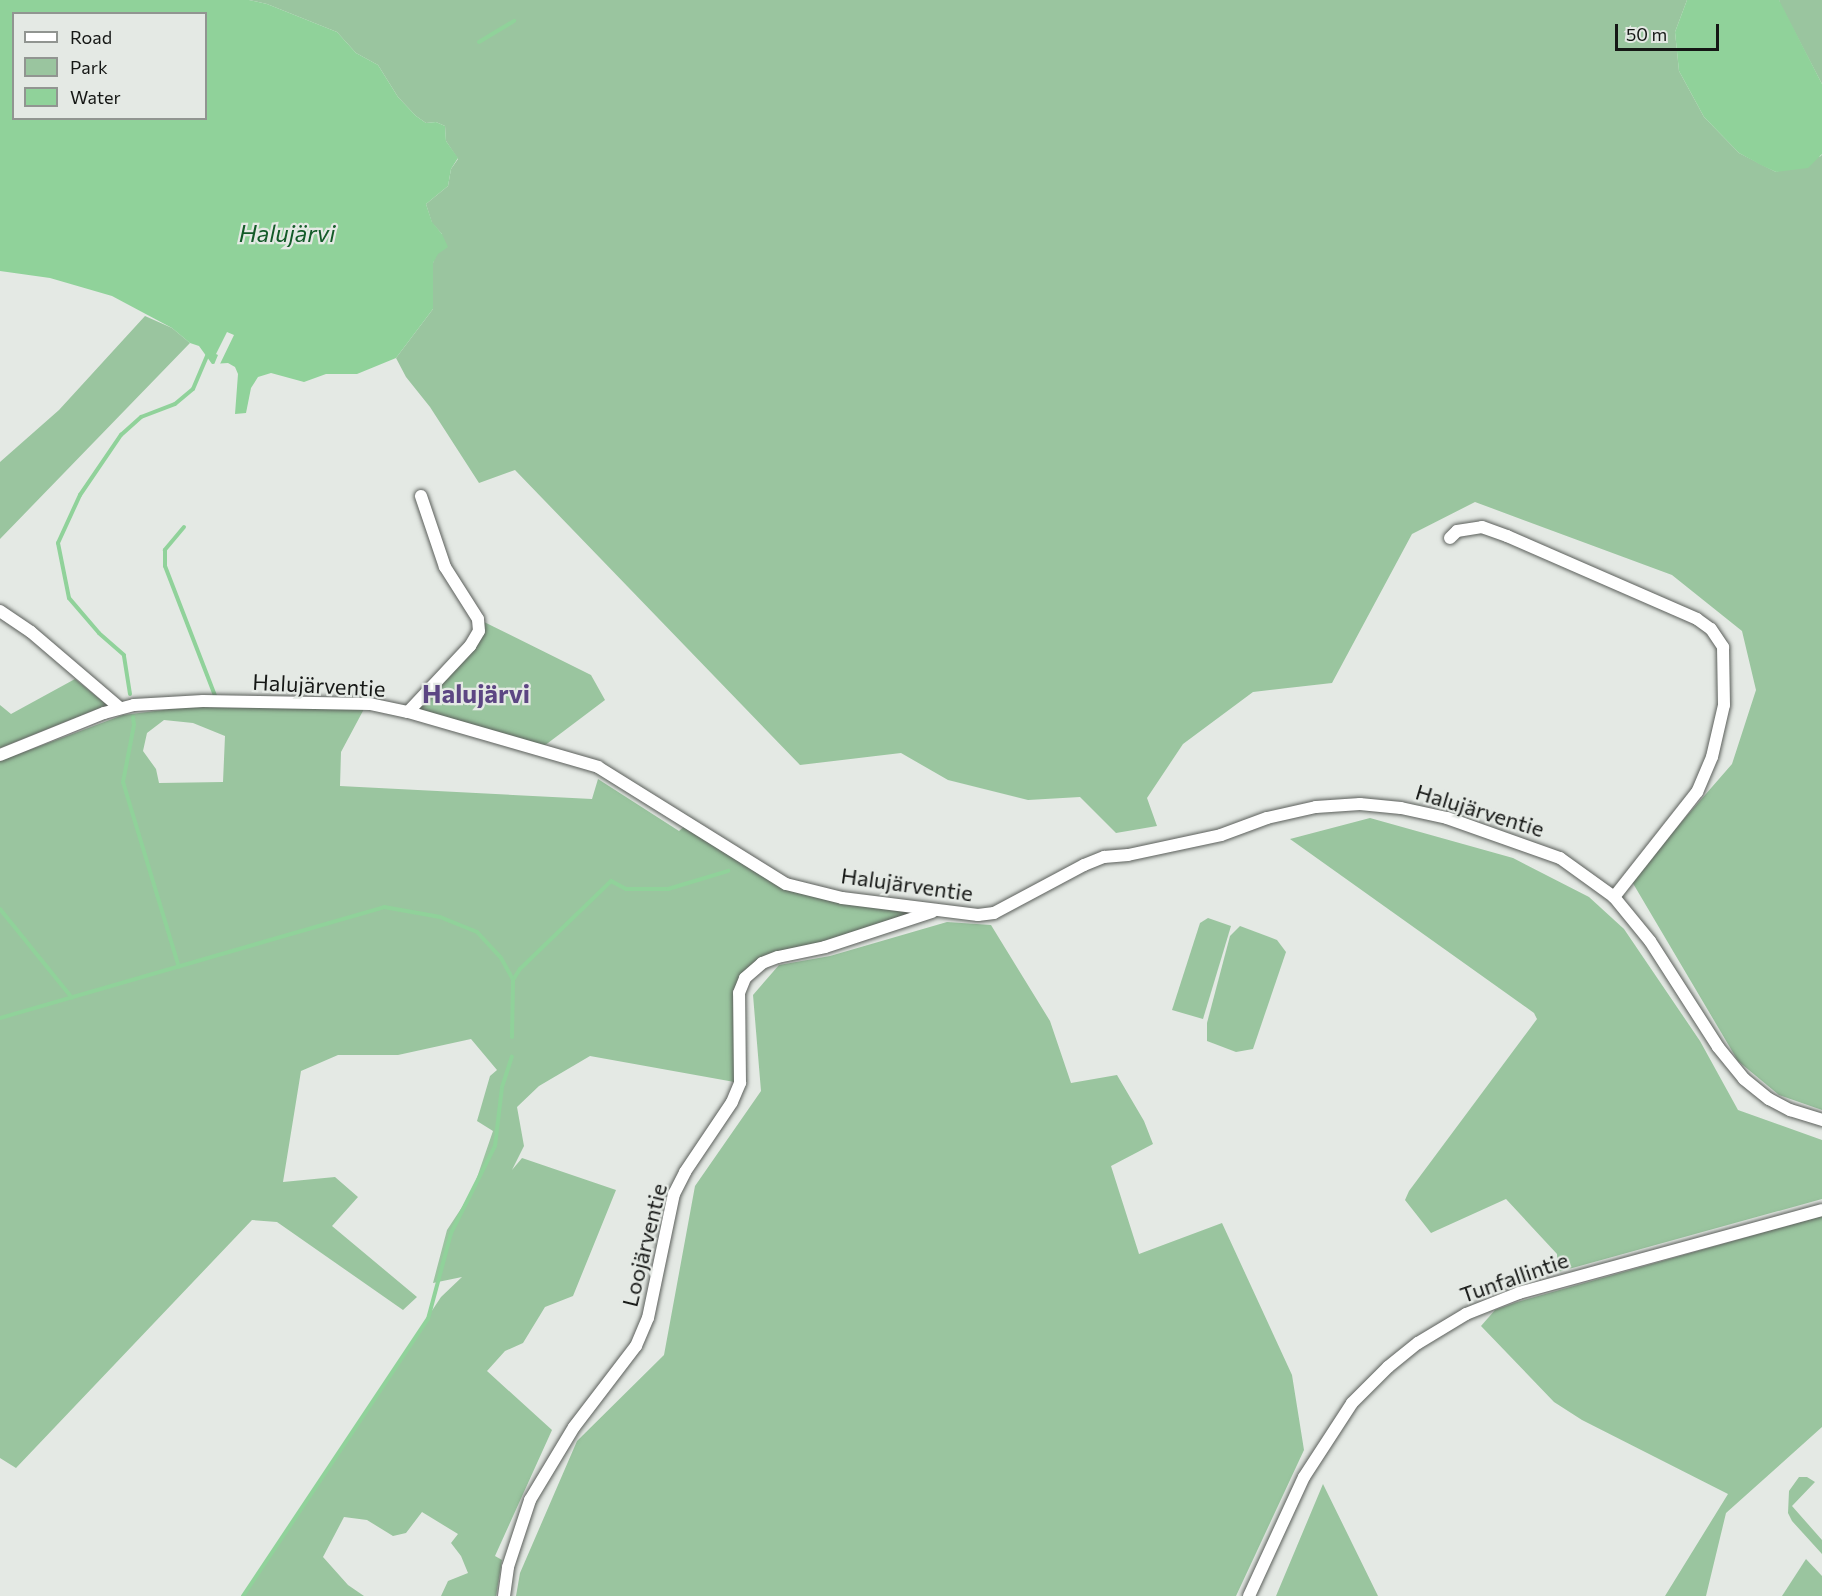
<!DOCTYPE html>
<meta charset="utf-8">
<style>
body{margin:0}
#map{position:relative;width:1822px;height:1596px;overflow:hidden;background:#e4e9e4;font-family:Commissioner,sans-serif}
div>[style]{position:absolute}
.green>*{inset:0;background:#9ac59f}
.water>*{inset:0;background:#90d29a}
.pier>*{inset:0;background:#e4e9e4}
.stream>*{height:4px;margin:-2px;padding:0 2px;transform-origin:2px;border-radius:2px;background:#90d29a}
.roads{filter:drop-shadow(0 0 2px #5b5f5b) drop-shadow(0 0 2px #5b5f5b)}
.street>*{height:12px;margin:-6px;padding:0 6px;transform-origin:6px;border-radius:6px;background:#fff}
span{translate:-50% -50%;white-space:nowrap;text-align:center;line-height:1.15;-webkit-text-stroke:4.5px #e4e9e4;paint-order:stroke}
.street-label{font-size:22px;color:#151715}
.water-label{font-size:24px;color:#135a28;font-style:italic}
.quarter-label{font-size:26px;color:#5c4683;font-weight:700}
.legend{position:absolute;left:12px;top:12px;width:195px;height:108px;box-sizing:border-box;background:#e4e9e4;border:2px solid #919591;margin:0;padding:8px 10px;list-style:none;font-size:18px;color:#151715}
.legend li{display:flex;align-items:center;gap:12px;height:30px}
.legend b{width:30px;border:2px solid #919591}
.scale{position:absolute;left:1615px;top:24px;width:104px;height:27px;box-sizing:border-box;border:3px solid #151715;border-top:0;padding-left:8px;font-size:18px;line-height:21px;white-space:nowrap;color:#151715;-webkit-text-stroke:4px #e4e9e4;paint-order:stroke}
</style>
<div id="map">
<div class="green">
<div style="clip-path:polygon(249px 0,1687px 0,1675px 32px,1679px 71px,1704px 117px,1739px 153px,1776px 172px,1821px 156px,1822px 154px,1822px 1110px,1779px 1095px,1738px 1061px,1631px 880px,1732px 764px,1756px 690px,1742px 631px,1672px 575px,1475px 502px,1412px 534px,1332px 683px,1253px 692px,1183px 744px,1147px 798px,1157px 826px,1116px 833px,1080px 797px,1028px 800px,948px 780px,901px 753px,800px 765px,515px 470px,479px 483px,430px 407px,406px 377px,396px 358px,433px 309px,433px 263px,442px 234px,432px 223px,426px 204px,448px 186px,451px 169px,458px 159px,446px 141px,445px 126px,436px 122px,426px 123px,416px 116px,398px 97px,378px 65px,356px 53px,337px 32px,267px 4px)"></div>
<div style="clip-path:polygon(1779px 0,1822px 0,1822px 84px,1780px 4px)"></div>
<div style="clip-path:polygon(145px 316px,172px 328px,190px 343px,0 539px,0 462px,59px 410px)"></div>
<div style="clip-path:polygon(478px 619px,591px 675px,605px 700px,540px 749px,408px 712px,470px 646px)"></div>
<div style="clip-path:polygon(75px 679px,107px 705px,0 748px,0 705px,11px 714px)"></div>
<div style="clip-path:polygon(evenodd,187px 707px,364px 709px,341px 752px,340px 786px,592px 799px,598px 779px,679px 831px,687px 824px,786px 884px,936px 910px,778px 957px,745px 978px,740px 1083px,590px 1056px,539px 1086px,517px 1107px,524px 1146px,512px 1170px,522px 1158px,616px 1190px,573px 1296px,545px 1307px,523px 1343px,505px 1351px,487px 1371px,552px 1430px,495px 1556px,502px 1560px,496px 1596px,441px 1596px,448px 1581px,468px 1573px,461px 1556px,451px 1543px,458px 1534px,422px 1512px,406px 1533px,393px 1536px,367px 1520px,344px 1517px,323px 1557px,348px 1585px,364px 1596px,243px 1596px,441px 1297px,462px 1277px,433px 1283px,447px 1230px,472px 1192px,493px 1131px,477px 1121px,490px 1076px,497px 1070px,471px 1039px,398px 1055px,338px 1055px,301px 1071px,283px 1182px,335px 1177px,358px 1197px,332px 1226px,417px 1297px,403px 1310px,277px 1222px,252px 1220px,16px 1468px,0 1458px,0 761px,123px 715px,187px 707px,164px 720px,193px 723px,225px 736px,223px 782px,159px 783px,156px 769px,143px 751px,147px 733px,164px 720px)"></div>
<div style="clip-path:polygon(1370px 818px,1513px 858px,1589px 897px,1624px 929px,1700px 1041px,1738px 1110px,1822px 1140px,1822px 1199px,1558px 1272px,1557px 1254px,1506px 1199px,1431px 1233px,1405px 1200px,1409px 1191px,1537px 1019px,1534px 1013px,1290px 839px)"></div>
<div style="clip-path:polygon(1208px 918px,1231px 926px,1203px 1019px,1172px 1010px,1200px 923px)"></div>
<div style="clip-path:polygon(947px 922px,991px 925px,1050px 1021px,1071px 1083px,1117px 1075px,1144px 1121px,1153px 1144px,1111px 1166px,1139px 1254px,1222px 1223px,1292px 1375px,1304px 1450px,1236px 1596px,516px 1596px,520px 1573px,577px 1441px,664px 1355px,695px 1186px,761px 1091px,753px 995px,779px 965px,830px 956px)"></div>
<div style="clip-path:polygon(1240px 926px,1277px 940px,1286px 952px,1253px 1049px,1236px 1052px,1207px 1041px,1207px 1023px,1230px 936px)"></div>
<div style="clip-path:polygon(1822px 1216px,1822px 1427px,1726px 1513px,1706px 1596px,1665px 1596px,1728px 1494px,1582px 1420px,1554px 1402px,1481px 1326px,1495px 1310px,1517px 1302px)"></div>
<div style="clip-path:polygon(1799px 1477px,1807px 1477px,1815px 1482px,1792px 1506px,1822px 1540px,1822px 1554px,1792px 1521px,1788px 1513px,1789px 1491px)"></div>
<div style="clip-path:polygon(1323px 1484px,1378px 1596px,1379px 1596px,1276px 1596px)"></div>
<div style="clip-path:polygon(1806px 1559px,1822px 1576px,1822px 1596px,1782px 1596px)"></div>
</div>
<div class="water">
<div style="clip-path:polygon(evenodd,0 0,249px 0,267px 4px,337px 32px,356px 53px,378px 65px,398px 97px,416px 116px,426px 123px,436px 122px,445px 126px,446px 141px,458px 158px,451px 169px,448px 186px,426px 204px,432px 222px,442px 234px,448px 247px,438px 254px,433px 263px,433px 309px,396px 358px,357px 374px,326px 374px,304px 382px,271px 373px,258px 377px,251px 388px,246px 413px,235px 414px,238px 374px,235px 367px,228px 363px,212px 364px,199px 346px,190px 343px,172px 328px,112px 296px,50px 278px,0 271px,0 0,14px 14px,206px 14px,206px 118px,14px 118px,14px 14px)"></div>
<div style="clip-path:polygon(1687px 0,1779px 0,1822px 84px,1822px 154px,1808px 168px,1776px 172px,1761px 165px,1739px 153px,1704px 117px,1679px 71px,1675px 32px)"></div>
</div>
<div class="pier">
<div style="clip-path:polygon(227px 332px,234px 335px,219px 366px,213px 367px,218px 355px,216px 354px)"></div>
</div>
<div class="stream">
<div style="left:479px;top:42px;width:41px;rotate:-31deg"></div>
<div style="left:184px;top:527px;width:30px;rotate:130deg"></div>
<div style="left:165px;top:550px;width:16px;rotate:90deg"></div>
<div style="left:165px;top:566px;width:142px;rotate:68.9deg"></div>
<div style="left:130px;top:694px;width:39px;rotate:-99deg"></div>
<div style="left:124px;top:655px;width:33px;rotate:-139deg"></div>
<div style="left:99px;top:633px;width:46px;rotate:-130.6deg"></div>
<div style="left:69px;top:598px;width:56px;rotate:-101.3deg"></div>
<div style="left:58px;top:543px;width:53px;rotate:-65.4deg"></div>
<div style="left:80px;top:495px;width:73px;rotate:-55.7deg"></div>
<div style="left:121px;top:435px;width:27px;rotate:-42deg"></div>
<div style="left:141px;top:417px;width:36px;rotate:-21deg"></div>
<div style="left:175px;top:404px;width:23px;rotate:-40deg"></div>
<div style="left:193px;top:389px;width:36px;rotate:-67deg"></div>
<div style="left:133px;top:717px;width:8px;rotate:83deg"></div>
<div style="left:134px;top:725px;width:58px;rotate:100.9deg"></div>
<div style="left:123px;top:782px;width:193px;rotate:73.2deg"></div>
<div style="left:0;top:909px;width:114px;rotate:51deg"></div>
<div style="left:513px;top:980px;width:13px;rotate:-58deg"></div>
<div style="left:520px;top:969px;width:127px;rotate:-44deg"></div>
<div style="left:611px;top:881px;width:17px;rotate:28deg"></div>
<div style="left:626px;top:889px;width:42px"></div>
<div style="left:668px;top:889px;width:63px;rotate:-16.7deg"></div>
<div style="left:0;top:1018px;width:400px;rotate:-16.1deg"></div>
<div style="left:384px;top:907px;width:57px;rotate:10.1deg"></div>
<div style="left:440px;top:917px;width:40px;rotate:22deg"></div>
<div style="left:477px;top:932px;width:35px;rotate:47deg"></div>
<div style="left:501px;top:958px;width:25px;rotate:61deg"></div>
<div style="left:513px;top:980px;width:57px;rotate:91deg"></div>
<div style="left:243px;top:1596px;width:333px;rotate:-56.3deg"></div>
<div style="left:428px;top:1319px;width:89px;rotate:-75deg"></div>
<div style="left:451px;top:1233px;width:97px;rotate:-63.2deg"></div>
<div style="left:495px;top:1146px;width:59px;rotate:-83.2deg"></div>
<div style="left:502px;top:1087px;width:32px;rotate:-72deg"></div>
</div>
<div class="roads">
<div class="street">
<div style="left:1450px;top:538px;width:10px;rotate:-45deg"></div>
<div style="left:1457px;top:531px;width:25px;rotate:-9deg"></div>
<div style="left:1482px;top:527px;width:27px;rotate:20deg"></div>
<div style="left:1507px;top:536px;width:207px;rotate:23.6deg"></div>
<div style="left:1697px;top:619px;width:17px;rotate:36deg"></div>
<div style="left:1711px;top:629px;width:22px;rotate:56deg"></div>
<div style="left:1723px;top:647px;width:58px;rotate:89deg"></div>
<div style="left:1724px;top:705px;width:53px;rotate:103deg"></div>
<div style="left:1712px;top:757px;width:38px;rotate:113deg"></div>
<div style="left:1697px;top:792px;width:134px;rotate:128.3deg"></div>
<div style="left:0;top:611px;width:37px;rotate:34deg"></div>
<div style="left:31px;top:632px;width:117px;rotate:40.5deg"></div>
<div style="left:408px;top:712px;width:91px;rotate:-46.8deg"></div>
<div style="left:470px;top:646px;width:17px;rotate:-59deg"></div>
<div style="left:479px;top:631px;width:12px;rotate:-95deg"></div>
<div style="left:478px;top:619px;width:62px;rotate:-122.4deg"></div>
<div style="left:445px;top:567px;width:75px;rotate:-108.7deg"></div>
<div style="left:0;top:755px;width:112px;rotate:-22deg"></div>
<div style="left:104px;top:713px;width:31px;rotate:-15deg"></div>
<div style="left:134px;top:705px;width:69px;rotate:-3.3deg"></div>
<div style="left:203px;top:701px;width:167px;rotate:1deg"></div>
<div style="left:370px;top:704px;width:39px;rotate:12deg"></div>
<div style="left:408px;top:712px;width:198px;rotate:16.1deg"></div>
<div style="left:598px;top:767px;width:221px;rotate:31.9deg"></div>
<div style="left:786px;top:884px;width:58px;rotate:14deg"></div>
<div style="left:842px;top:898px;width:137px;rotate:7.1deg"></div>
<div style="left:978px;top:915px;width:16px;rotate:-7deg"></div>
<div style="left:994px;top:913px;width:102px;rotate:-28.1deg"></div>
<div style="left:1084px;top:865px;width:22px;rotate:-22deg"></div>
<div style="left:1104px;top:857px;width:24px;rotate:-5deg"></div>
<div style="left:1128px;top:855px;width:95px;rotate:-12.1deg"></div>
<div style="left:1221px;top:835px;width:49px;rotate:-20.3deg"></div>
<div style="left:1267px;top:818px;width:50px;rotate:-12.7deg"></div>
<div style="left:1316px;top:807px;width:44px;rotate:-3.9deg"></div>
<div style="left:1360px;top:804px;width:41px;rotate:5.6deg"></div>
<div style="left:1401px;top:808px;width:47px;rotate:12.3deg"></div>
<div style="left:1447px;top:818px;width:120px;rotate:19.5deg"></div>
<div style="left:1560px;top:858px;width:67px;rotate:35.8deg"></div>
<div style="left:1614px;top:897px;width:57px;rotate:50.7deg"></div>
<div style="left:1650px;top:941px;width:126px;rotate:57.3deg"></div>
<div style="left:1718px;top:1047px;width:41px;rotate:50.9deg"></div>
<div style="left:1744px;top:1079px;width:32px;rotate:39deg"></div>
<div style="left:1769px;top:1099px;width:24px;rotate:28deg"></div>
<div style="left:1790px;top:1110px;width:34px;rotate:17deg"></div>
<div style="left:504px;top:1596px;width:29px;rotate:-82deg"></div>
<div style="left:508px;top:1567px;width:71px;rotate:-71.8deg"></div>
<div style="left:530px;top:1500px;width:85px;rotate:-58.9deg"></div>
<div style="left:574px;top:1427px;width:102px;rotate:-52.6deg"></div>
<div style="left:636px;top:1346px;width:30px;rotate:-67deg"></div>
<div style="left:648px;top:1318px;width:127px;rotate:-78.2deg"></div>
<div style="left:674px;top:1194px;width:25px;rotate:-63deg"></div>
<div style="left:685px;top:1172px;width:84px;rotate:-56.1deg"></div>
<div style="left:732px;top:1102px;width:21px;rotate:-67deg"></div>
<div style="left:740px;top:1083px;width:90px;rotate:-90.6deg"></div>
<div style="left:739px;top:993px;width:16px;rotate:-68deg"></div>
<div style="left:745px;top:978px;width:23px;rotate:-41deg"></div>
<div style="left:762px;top:963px;width:17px;rotate:-21deg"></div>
<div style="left:778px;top:957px;width:48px;rotate:-12deg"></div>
<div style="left:825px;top:947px;width:113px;rotate:-18.1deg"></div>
<div style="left:1249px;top:1596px;width:131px;rotate:-65.2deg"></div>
<div style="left:1304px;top:1477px;width:88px;rotate:-57deg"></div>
<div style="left:1352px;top:1403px;width:51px;rotate:-45deg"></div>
<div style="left:1388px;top:1367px;width:38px;rotate:-39deg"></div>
<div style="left:1418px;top:1343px;width:56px;rotate:-31.1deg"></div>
<div style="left:1466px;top:1314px;width:57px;rotate:-21.6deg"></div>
<div style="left:1519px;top:1293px;width:314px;rotate:-15.3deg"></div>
</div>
</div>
<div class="street-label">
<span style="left:319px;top:685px;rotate:3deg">Halujärventie</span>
<span style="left:1480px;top:810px;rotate:17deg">Halujärventie</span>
<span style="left:907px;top:884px;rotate:8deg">Halujärventie</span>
<span style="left:644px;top:1245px;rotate:-76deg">Loojärventie</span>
<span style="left:1514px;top:1277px;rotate:-19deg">Tunfallintie</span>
</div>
<div class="water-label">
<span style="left:287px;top:233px">Halujärvi</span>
</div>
<div class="quarter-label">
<span style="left:476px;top:693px">Halujärvi</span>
</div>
<ul class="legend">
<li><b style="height:8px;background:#fff"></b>Road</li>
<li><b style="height:16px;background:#9ac59f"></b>Park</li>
<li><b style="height:16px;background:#90d29a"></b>Water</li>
</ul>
<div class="scale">50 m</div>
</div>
